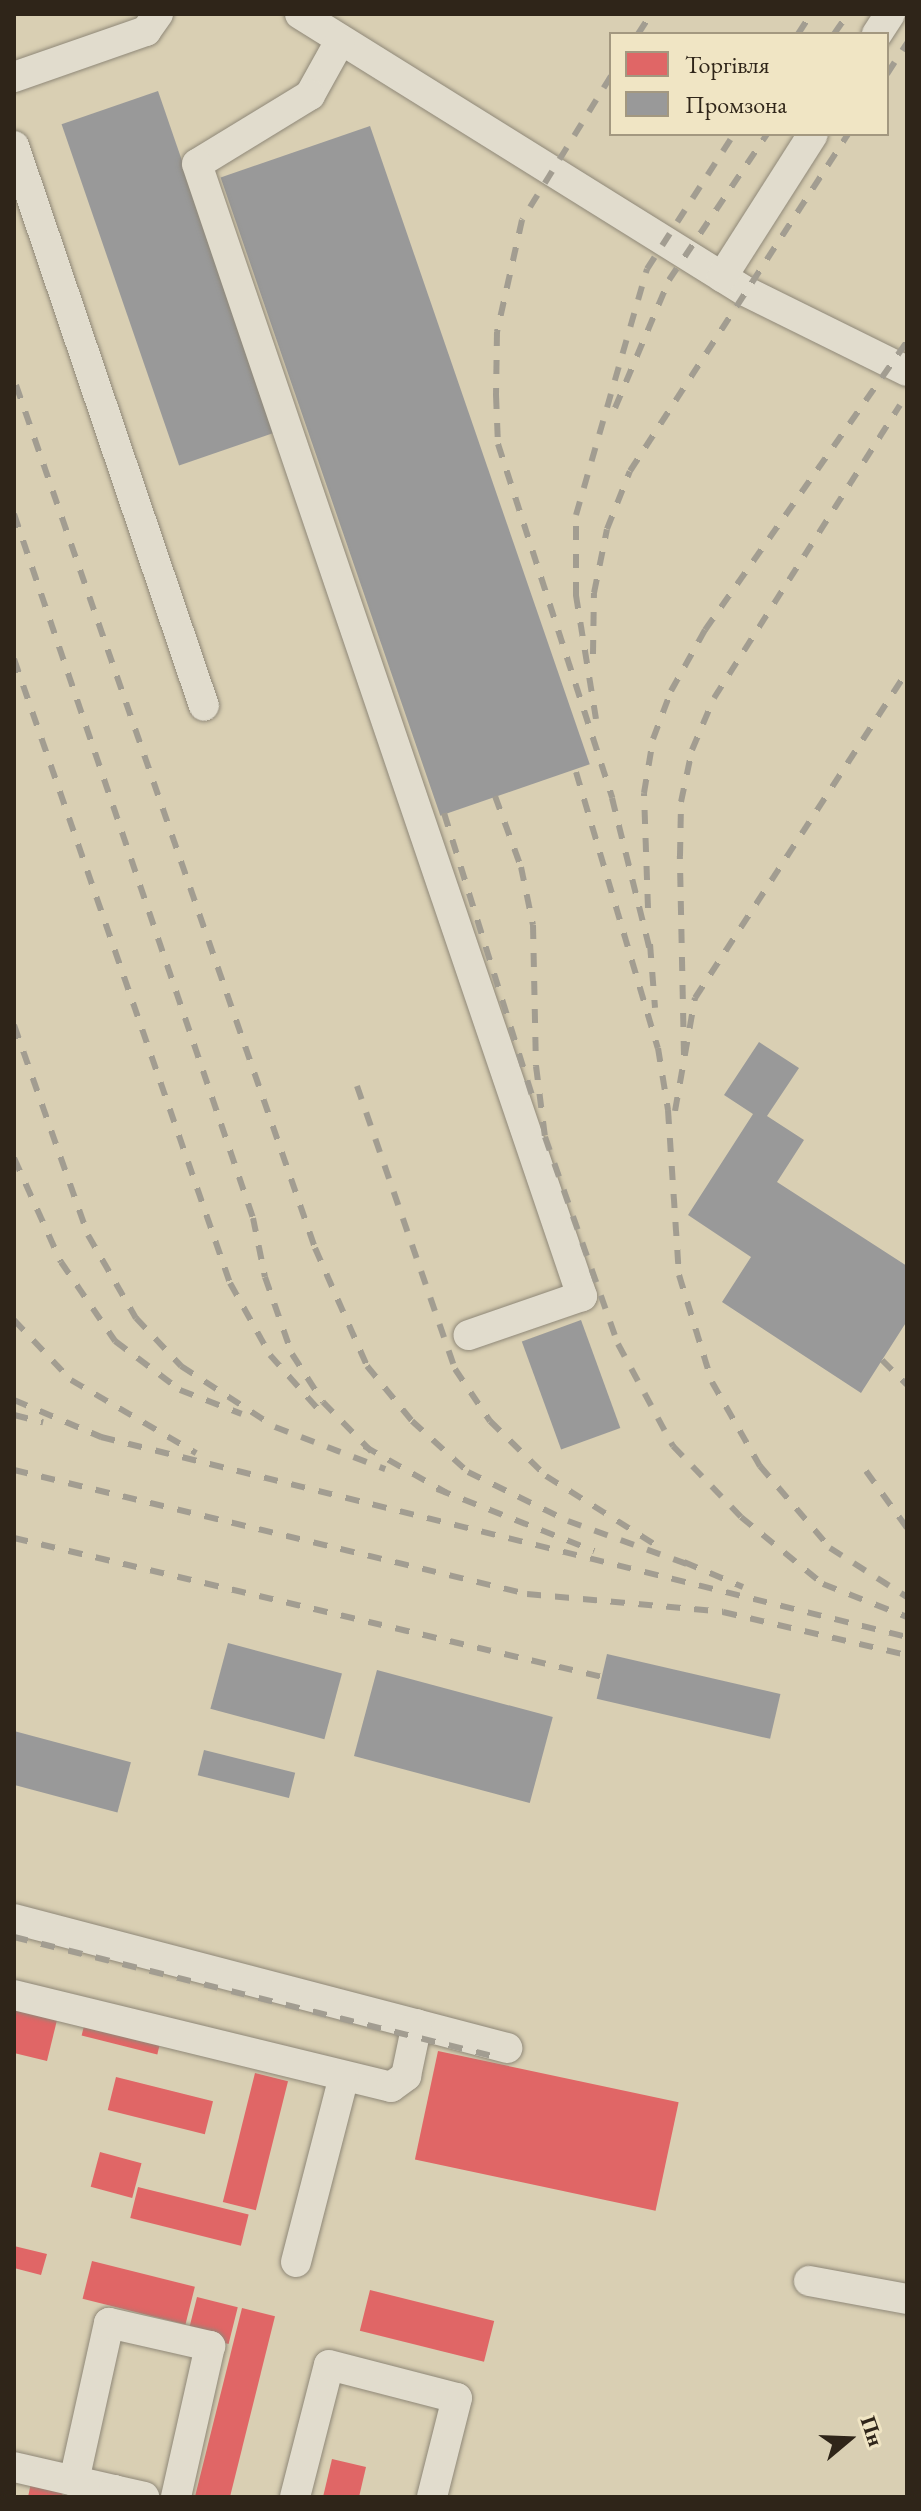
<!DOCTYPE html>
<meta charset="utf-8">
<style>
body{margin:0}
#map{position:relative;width:921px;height:2511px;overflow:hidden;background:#d9cfb3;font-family:"EB Garamond",serif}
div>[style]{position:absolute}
.shops>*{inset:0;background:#e06666;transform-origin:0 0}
.industry>*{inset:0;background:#999;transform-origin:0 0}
.roads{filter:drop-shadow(0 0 2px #8f8878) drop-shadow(0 0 2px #8f8878)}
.minor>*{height:30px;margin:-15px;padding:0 15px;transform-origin:15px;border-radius:15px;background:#e1dccd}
.rail>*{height:6px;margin-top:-3px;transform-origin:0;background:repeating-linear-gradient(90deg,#a29d91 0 14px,transparent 0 28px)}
span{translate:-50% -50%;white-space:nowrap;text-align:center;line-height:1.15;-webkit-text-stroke:8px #f0e5c4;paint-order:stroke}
.frame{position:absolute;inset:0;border:16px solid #2f2519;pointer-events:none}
.legend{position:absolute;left:609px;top:32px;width:280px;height:104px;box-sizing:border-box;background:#f0e5c4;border:2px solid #a39880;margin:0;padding:10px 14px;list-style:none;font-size:24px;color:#2f2519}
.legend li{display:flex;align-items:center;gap:16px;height:40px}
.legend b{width:40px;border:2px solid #a39880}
.north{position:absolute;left:809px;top:2399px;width:80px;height:80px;-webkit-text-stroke:6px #f0e5c4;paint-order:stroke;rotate:71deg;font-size:22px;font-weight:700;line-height:32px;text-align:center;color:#2f2519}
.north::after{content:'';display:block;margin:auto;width:28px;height:36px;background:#2f2519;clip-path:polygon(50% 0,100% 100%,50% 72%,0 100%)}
</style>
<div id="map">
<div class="shops">
<div style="clip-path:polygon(14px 2009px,57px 2020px,47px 2061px,14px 2053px)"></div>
<div style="left:85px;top:2022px;width:78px;height:14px;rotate:14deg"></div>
<div style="left:438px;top:2051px;width:246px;height:111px;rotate:12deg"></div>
<div style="left:255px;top:2073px;width:34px;height:133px;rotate:14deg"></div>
<div style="left:116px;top:2077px;width:100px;height:34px;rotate:14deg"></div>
<div style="left:100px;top:2152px;width:43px;height:36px;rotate:15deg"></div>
<div style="left:138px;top:2187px;width:114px;height:32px;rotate:14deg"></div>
<div style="clip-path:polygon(14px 2246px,47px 2254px,41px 2275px,14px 2268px)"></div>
<div style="left:92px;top:2261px;width:106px;height:39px;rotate:14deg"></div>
<div style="left:370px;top:2290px;width:128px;height:42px;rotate:14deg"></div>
<div style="left:197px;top:2297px;width:42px;height:38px;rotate:14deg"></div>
<div style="left:242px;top:2308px;width:34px;height:195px;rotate:14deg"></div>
<div style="clip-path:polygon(332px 2459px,366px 2467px,359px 2497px,323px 2497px)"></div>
<div style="clip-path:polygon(31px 2483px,63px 2491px,62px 2497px,28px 2497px)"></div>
</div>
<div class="industry">
<div style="left:158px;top:91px;width:361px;height:102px;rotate:71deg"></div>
<div style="left:370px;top:126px;width:675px;height:158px;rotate:71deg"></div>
<div style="clip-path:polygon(759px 1042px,799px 1068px,767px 1116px,804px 1140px,777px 1182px,907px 1266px,907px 1321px,861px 1393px,722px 1302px,751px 1257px,688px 1215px,753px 1114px,724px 1095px)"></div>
<div style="left:581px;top:1320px;width:115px;height:63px;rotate:70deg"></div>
<div style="left:228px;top:1643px;width:118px;height:68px;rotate:15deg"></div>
<div style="left:607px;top:1654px;width:178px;height:46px;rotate:13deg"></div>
<div style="left:377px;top:1670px;width:182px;height:89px;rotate:15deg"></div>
<div style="left:14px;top:1731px;width:121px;height:52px;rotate:15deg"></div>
<div style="left:204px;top:1750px;width:94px;height:26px;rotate:14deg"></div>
</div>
<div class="roads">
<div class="minor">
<div style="left:300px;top:14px;width:524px;rotate:31.9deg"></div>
<div style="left:745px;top:291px;width:181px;rotate:26.3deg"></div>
<div style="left:877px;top:34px;width:24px;rotate:-57deg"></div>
<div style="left:340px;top:41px;width:62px;rotate:119.1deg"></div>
<div style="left:310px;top:95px;width:132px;rotate:148.6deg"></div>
<div style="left:197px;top:164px;width:1196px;rotate:71.22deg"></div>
<div style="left:582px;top:1296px;width:120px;rotate:161deg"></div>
<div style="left:14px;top:77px;width:140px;rotate:-19.2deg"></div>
<div style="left:146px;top:31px;width:21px;rotate:-55deg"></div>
<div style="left:14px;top:146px;width:591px;rotate:71.26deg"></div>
<div style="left:722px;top:277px;width:169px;rotate:-57.5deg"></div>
<div style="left:14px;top:1919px;width:510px;rotate:14.66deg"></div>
<div style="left:14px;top:1995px;width:388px;rotate:13.7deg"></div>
<div style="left:391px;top:2087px;width:19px;rotate:-36deg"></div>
<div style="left:406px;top:2076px;width:53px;rotate:-78.1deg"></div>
<div style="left:296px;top:2262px;width:192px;rotate:-75.5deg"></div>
<div style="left:809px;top:2281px;width:100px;rotate:10.4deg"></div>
<div style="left:14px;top:2467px;width:103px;rotate:13deg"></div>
<div style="left:114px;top:2490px;width:7px;rotate:106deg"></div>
<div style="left:74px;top:2481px;width:162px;rotate:-77.5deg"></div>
<div style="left:109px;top:2323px;width:104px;rotate:12.8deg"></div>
<div style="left:210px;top:2346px;width:155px;rotate:102.7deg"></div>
<div style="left:114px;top:2490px;width:31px;rotate:13deg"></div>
<div style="left:295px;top:2497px;width:136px;rotate:-75.6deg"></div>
<div style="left:329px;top:2365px;width:132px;rotate:14.5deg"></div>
<div style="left:457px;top:2398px;width:102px;rotate:104.2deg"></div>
</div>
</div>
<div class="rail">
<div style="left:638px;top:34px;width:24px;rotate:-57deg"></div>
<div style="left:798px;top:34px;width:24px;rotate:-57deg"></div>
<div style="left:834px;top:34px;width:24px;rotate:-55deg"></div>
<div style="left:887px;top:74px;width:37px;rotate:-57deg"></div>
<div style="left:611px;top:76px;width:169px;rotate:121.7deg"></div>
<div style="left:522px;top:220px;width:115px;rotate:102.6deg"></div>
<div style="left:497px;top:332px;width:63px;rotate:90.9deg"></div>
<div style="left:496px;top:395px;width:49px;rotate:87.7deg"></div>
<div style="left:498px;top:444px;width:372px;rotate:72.1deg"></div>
<div style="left:612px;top:798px;width:161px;rotate:76deg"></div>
<div style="left:16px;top:385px;width:913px;rotate:70.89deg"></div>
<div style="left:315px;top:1248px;width:129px;rotate:66.2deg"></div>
<div style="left:367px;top:1366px;width:71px;rotate:50.7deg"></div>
<div style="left:412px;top:1421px;width:76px;rotate:42.3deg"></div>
<div style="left:468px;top:1472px;width:111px;rotate:26.1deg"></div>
<div style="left:568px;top:1521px;width:132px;rotate:19.9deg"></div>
<div style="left:615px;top:408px;width:139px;rotate:-67.1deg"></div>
<div style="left:669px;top:280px;width:176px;rotate:-56.1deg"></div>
<div style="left:14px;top:514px;width:743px;rotate:71.25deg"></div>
<div style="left:253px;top:1218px;width:60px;rotate:78.5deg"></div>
<div style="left:265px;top:1277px;width:82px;rotate:70.7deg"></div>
<div style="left:292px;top:1354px;width:57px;rotate:57.1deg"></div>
<div style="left:323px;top:1402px;width:69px;rotate:45.6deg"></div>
<div style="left:593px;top:654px;width:61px;rotate:-89.1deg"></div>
<div style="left:594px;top:593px;width:65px;rotate:-78.5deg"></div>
<div style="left:607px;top:529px;width:62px;rotate:-68.4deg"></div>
<div style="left:630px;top:471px;width:401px;rotate:-57.1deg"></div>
<div style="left:14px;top:659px;width:660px;rotate:70.91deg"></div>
<div style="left:230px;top:1283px;width:82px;rotate:60.9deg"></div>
<div style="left:270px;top:1355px;width:83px;rotate:48.4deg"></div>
<div style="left:596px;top:719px;width:125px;rotate:-99.2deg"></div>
<div style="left:576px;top:596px;width:81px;rotate:-90deg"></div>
<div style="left:576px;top:515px;width:256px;rotate:-73.9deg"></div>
<div style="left:647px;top:269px;width:161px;rotate:-57.2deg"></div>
<div style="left:576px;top:772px;width:288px;rotate:73.5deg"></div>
<div style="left:658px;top:1048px;width:63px;rotate:80.8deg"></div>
<div style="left:668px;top:1110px;width:165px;rotate:86.2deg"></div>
<div style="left:679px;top:1275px;width:112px;rotate:72.9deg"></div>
<div style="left:712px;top:1382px;width:97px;rotate:60.3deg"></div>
<div style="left:760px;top:1466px;width:108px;rotate:49.5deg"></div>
<div style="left:830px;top:1548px;width:91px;rotate:32.5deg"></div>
<div style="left:495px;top:796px;width:76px;rotate:69.9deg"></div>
<div style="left:521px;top:867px;width:59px;rotate:78.3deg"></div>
<div style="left:533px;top:925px;width:141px;rotate:88.8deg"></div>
<div style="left:536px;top:1066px;width:72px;rotate:82.8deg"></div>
<div style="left:545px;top:1137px;width:219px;rotate:70.6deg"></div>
<div style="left:618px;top:1344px;width:116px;rotate:61.7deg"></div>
<div style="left:673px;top:1446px;width:98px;rotate:46.2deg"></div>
<div style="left:741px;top:1517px;width:106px;rotate:39.3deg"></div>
<div style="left:823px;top:1584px;width:90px;rotate:21.4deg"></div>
<div style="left:444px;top:813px;width:295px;rotate:72.7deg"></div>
<div style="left:648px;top:908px;width:115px;rotate:-92deg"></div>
<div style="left:644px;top:793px;width:55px;rotate:-80.5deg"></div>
<div style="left:653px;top:739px;width:51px;rotate:-69.4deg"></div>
<div style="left:671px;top:691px;width:70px;rotate:-60.9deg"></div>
<div style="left:705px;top:630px;width:352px;rotate:-55deg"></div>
<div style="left:650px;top:944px;width:64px;rotate:85.5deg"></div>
<div style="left:14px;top:1025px;width:223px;rotate:70.6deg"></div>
<div style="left:88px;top:1235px;width:96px;rotate:60deg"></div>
<div style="left:136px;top:1318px;width:66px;rotate:46.8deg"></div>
<div style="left:181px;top:1366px;width:112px;rotate:33deg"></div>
<div style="left:275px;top:1427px;width:118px;rotate:20.9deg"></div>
<div style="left:684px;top:1055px;width:199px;rotate:-91.2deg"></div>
<div style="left:680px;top:856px;width:54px;rotate:-88.9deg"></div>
<div style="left:681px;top:802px;width:53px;rotate:-78.1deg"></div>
<div style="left:692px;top:750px;width:56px;rotate:-67.1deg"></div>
<div style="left:714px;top:698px;width:347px;rotate:-57.6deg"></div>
<div style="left:357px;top:1086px;width:299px;rotate:70.9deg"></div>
<div style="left:455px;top:1369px;width:63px;rotate:56.1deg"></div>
<div style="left:490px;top:1421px;width:78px;rotate:44.5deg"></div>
<div style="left:546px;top:1476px;width:131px;rotate:32.2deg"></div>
<div style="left:675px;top:1111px;width:115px;rotate:-80deg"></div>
<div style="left:695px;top:998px;width:389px;rotate:-57deg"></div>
<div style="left:14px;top:1158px;width:114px;rotate:65.7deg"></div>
<div style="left:61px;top:1262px;width:96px;rotate:55.6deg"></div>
<div style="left:115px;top:1341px;width:81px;rotate:37deg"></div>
<div style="left:180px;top:1390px;width:66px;rotate:21.2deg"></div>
<div style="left:14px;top:1320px;width:83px;rotate:46.5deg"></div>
<div style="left:71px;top:1380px;width:145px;rotate:30.3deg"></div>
<div style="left:882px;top:1360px;width:35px;rotate:45deg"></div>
<div style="left:14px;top:1400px;width:95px;rotate:23deg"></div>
<div style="left:101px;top:1437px;width:830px;rotate:13.94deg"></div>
<div style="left:14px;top:1415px;width:30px;rotate:14deg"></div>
<div style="left:364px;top:1446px;width:95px;rotate:29.5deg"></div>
<div style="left:14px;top:1470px;width:528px;rotate:13.59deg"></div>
<div style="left:527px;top:1594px;width:197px;rotate:5.2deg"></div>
<div style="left:723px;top:1612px;width:189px;rotate:13.2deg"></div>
<div style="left:866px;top:1471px;width:70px;rotate:54.3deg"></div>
<div style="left:437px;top:1489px;width:169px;rotate:21.5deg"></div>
<div style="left:14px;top:1538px;width:604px;rotate:13.3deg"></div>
<div style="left:684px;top:1562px;width:64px;rotate:23deg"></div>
<div style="left:14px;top:1937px;width:501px;rotate:13.98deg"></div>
</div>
<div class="frame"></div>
<ul class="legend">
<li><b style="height:22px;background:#e06666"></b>Торгівля</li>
<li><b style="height:22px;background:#999"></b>Промзона</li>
</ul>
<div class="north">Пн</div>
</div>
